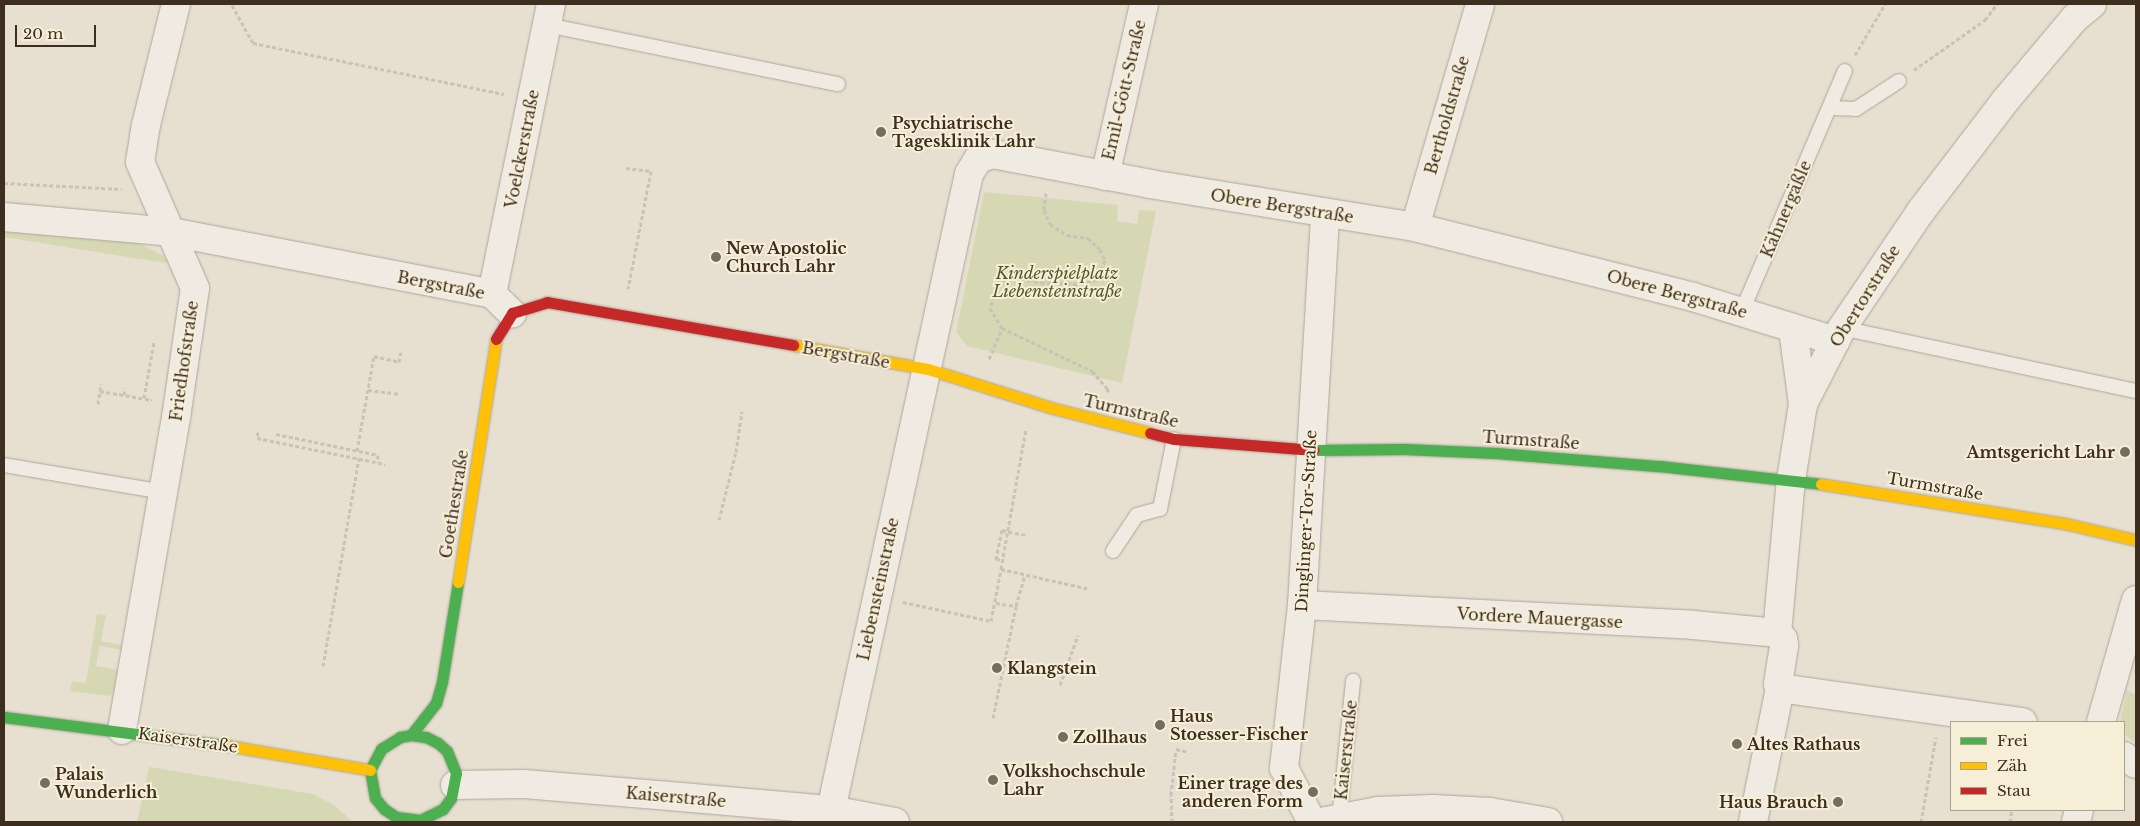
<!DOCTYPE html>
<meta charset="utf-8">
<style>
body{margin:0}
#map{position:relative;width:2140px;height:826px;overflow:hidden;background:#e7e0d1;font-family:"Libre Baskerville",serif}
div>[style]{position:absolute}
.green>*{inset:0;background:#d6d7b3}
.path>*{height:3px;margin-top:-1.5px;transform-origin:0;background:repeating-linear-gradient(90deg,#c8c2b9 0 4px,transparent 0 6.5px)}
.roads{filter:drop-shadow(0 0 1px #ada599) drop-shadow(0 0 1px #ada599)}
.lane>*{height:14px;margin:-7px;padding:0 7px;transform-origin:7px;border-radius:7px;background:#efebe3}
.street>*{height:28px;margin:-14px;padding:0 14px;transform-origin:14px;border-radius:14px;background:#efebe3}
.fast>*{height:11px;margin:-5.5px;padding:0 5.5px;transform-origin:5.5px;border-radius:5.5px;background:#4caf50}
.slow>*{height:11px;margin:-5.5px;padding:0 5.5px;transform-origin:5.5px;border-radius:5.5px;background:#ffc107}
.jam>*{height:11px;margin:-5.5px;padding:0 5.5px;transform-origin:5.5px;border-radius:5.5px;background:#c62828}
.path-bridge>*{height:3px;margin-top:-1.5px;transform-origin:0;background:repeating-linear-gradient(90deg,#c8c2b9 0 4px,transparent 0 6.5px)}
.dots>*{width:14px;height:14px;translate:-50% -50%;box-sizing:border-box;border:2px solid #f7eed8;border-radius:50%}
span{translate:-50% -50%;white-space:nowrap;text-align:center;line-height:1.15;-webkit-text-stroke:4px #f7eed8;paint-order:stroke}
.street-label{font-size:16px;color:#3d2e20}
.poi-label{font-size:16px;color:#3d2e20;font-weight:700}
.left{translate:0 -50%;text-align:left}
.right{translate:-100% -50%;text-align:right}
.park-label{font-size:16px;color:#4d5a26;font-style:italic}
.frame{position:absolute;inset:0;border:5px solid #3d2e20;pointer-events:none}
.legend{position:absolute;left:1950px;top:721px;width:175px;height:90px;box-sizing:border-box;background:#f7eed8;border:1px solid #ada18e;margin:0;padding:6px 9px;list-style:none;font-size:15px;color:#3d2e20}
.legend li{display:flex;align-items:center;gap:10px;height:25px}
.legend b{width:25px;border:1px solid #ada18e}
.scale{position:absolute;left:15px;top:25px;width:81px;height:22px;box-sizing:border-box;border:2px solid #3d2e20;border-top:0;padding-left:6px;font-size:15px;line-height:18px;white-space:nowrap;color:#3d2e20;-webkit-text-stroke:4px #f7eed8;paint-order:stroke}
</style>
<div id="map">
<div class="green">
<div style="clip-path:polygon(984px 192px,1118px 205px,1117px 221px,1137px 224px,1139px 210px,1156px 211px,1122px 383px,967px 346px,956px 332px)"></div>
<div style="clip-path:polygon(4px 225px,132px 240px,163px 255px,168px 261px,165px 263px,4px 237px)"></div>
<div style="clip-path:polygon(97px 614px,106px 615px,101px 641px,122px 645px,122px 650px,100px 646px,96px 666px,118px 670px,113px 693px,110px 696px,70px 691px,72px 681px,86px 683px)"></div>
<div style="clip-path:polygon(2127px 690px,2136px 695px,2136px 743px,2124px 734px,2124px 722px,2120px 722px)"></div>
<div style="clip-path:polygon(149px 767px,313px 794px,334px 805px,353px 822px,137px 822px)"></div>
</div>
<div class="path">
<div style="left:232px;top:5px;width:43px;rotate:61.1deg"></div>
<div style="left:253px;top:43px;width:256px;rotate:11.5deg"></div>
<div style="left:1855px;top:55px;width:59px;rotate:-59.5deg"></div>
<div style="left:1914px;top:70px;width:87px;rotate:-35.2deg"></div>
<div style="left:1985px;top:20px;width:20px;rotate:-53deg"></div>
<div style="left:626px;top:168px;width:25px;rotate:7deg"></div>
<div style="left:651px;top:171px;width:120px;rotate:101deg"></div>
<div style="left:4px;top:183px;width:118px;rotate:2.9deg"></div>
<div style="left:1046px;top:193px;width:17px;rotate:97deg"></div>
<div style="left:1044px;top:210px;width:15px;rotate:67deg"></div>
<div style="left:1050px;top:224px;width:20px;rotate:33deg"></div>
<div style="left:1067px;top:235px;width:21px;rotate:8deg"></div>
<div style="left:1088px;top:238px;width:16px;rotate:43deg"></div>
<div style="left:1100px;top:249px;width:12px;rotate:66deg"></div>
<div style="left:1105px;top:260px;width:22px;rotate:112deg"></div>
<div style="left:1097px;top:280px;width:20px;rotate:169deg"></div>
<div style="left:1077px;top:284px;width:33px;rotate:-178deg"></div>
<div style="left:1044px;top:283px;width:34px;rotate:-170deg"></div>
<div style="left:1011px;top:277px;width:14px;rotate:155deg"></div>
<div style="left:998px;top:283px;width:26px;rotate:108deg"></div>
<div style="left:990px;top:308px;width:23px;rotate:59deg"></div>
<div style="left:1002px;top:328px;width:100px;rotate:25.5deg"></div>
<div style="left:1092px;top:371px;width:23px;rotate:49deg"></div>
<div style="left:1107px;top:388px;width:6px;rotate:72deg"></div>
<div style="left:989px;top:359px;width:34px;rotate:-67deg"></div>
<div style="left:368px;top:390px;width:31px;rotate:7deg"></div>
<div style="left:100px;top:391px;width:7px;rotate:-82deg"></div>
<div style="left:124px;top:395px;width:7px;rotate:-82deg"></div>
<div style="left:144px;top:398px;width:57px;rotate:-79.9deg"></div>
<div style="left:98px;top:404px;width:13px;rotate:-81deg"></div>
<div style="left:100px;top:391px;width:53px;rotate:9.8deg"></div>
<div style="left:258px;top:432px;width:6px;rotate:99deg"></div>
<div style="left:257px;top:438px;width:131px;rotate:11.5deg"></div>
<div style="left:276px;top:434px;width:104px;rotate:11.6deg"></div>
<div style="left:378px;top:455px;width:7px;rotate:98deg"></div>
<div style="left:357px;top:451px;width:97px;rotate:-79.9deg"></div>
<div style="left:374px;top:356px;width:26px;rotate:13deg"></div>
<div style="left:399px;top:362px;width:10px;rotate:-79deg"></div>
<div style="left:719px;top:520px;width:70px;rotate:-76deg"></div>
<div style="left:736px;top:452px;width:41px;rotate:-81.7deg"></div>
<div style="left:1002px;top:530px;width:30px;rotate:102deg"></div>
<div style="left:996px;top:559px;width:7px;rotate:8deg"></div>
<div style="left:1015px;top:533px;width:12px;rotate:9deg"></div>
<div style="left:1001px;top:569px;width:142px;rotate:-79.9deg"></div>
<div style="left:903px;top:602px;width:90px;rotate:12.2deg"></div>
<div style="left:991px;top:621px;width:53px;rotate:-79.1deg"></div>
<div style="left:1001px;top:569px;width:91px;rotate:12.7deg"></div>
<div style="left:996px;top:603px;width:20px;rotate:9deg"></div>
<div style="left:1016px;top:606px;width:32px;rotate:-74deg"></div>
<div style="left:323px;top:666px;width:211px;rotate:-80.2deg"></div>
<div style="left:1060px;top:685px;width:53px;rotate:-70.2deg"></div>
<div style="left:993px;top:718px;width:114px;rotate:-78.4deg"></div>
<div style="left:1172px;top:822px;width:27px;rotate:-92deg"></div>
<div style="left:1171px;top:795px;width:46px;rotate:-83.8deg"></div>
<div style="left:1176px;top:749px;width:13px;rotate:13deg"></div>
<div style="left:1921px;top:822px;width:86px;rotate:-80deg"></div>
<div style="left:2010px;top:822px;width:12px;rotate:-81deg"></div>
</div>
<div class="roads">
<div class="lane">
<div style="left:547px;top:25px;width:297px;rotate:11.5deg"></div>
<div style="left:1831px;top:108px;width:25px;rotate:2deg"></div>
<div style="left:1856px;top:109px;width:51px;rotate:-33.1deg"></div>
<div style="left:1742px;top:311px;width:261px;rotate:-66.8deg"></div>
<div style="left:1842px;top:328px;width:301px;rotate:12.1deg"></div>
<div style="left:4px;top:465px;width:161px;rotate:9.6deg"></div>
<div style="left:1113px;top:551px;width:43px;rotate:-56.3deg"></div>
<div style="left:1137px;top:515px;width:24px;rotate:-15deg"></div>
<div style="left:1160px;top:509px;width:71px;rotate:-78.7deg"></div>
<div style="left:1339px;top:819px;width:139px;rotate:-84.2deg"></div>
</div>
<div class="street">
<div style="left:1105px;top:176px;width:176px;rotate:-77.2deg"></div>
<div style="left:4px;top:217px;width:168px;rotate:5.1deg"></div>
<div style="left:171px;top:232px;width:327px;rotate:10.9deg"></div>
<div style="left:492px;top:294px;width:28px;rotate:44deg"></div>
<div style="left:1415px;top:227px;width:232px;rotate:-73.7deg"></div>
<div style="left:492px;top:294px;width:296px;rotate:-78.5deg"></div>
<div style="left:1793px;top:329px;width:76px;rotate:82.4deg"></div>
<div style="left:1302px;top:605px;width:392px;rotate:2.9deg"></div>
<div style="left:1693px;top:625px;width:84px;rotate:5.4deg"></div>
<div style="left:1777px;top:633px;width:154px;rotate:-84.8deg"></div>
<div style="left:1791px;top:480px;width:77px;rotate:-81deg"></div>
<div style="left:1803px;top:404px;width:85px;rotate:-62.8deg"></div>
<div style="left:1842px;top:328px;width:141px;rotate:-56deg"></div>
<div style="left:1921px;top:211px;width:138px;rotate:-52.6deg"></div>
<div style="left:2005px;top:101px;width:109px;rotate:-49.9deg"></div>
<div style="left:2075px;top:18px;width:22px;rotate:-39deg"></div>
<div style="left:1780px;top:688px;width:245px;rotate:8deg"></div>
<div style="left:2101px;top:722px;width:127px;rotate:-74deg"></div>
<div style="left:122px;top:730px;width:317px;rotate:-80.2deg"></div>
<div style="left:176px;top:418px;width:131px;rotate:-81.7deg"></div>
<div style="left:195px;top:288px;width:137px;rotate:-113.6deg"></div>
<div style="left:140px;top:162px;width:37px;rotate:-81deg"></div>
<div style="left:146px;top:125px;width:125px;rotate:-76.1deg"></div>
<div style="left:2124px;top:756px;width:14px;rotate:34deg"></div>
<div style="left:455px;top:785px;width:69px;rotate:-0.8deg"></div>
<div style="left:524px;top:784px;width:158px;rotate:4.7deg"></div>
<div style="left:681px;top:797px;width:151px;rotate:5deg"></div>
<div style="left:831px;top:810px;width:65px;rotate:10.6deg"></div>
<div style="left:831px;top:810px;width:651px;rotate:-77.76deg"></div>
<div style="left:969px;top:174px;width:17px;rotate:-59deg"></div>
<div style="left:978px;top:159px;width:16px;rotate:-18deg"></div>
<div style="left:993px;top:154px;width:160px;rotate:10.8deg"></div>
<div style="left:1150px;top:184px;width:268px;rotate:9.2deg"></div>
<div style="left:1415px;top:227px;width:287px;rotate:14.1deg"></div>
<div style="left:1693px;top:297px;width:149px;rotate:17.2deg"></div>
<div style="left:1312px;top:822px;width:61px;rotate:-117.4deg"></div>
<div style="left:1284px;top:768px;width:164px;rotate:-83.7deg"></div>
<div style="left:1302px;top:605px;width:393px;rotate:-86.6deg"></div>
<div style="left:1321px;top:822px;width:58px;rotate:-10.9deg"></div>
<div style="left:1378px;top:811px;width:55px;rotate:-2.1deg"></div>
<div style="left:1433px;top:809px;width:57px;rotate:3deg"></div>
<div style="left:1490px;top:812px;width:59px;rotate:9.8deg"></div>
<div style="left:1753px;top:822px;width:137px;rotate:-78.6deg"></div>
<div style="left:1780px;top:688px;width:4px;rotate:-117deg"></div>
<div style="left:1778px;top:684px;width:39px;rotate:-81deg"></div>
<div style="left:1784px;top:645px;width:6px;rotate:-99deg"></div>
<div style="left:1783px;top:639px;width:8px;rotate:-135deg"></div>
<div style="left:2076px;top:822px;width:12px;rotate:-76deg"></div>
</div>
<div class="fast">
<div style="left:1314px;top:450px;width:90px;rotate:-0.6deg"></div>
<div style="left:1404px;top:449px;width:92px;rotate:2.5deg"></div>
<div style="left:1496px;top:453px;width:164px;rotate:4.6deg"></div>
<div style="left:1659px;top:466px;width:163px;rotate:6.3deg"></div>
<div style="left:4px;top:717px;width:228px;rotate:7.3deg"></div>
<div style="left:411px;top:735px;width:15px;rotate:8deg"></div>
<div style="left:426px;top:737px;width:13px;rotate:27deg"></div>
<div style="left:438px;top:743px;width:12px;rotate:42deg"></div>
<div style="left:447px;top:751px;width:24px;rotate:68deg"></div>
<div style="left:456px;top:773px;width:25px;rotate:101deg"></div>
<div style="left:451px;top:798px;width:14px;rotate:126deg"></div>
<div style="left:443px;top:809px;width:25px;rotate:154deg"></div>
<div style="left:420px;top:820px;width:24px;rotate:-173deg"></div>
<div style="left:396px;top:817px;width:14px;rotate:-146deg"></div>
<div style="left:384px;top:809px;width:14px;rotate:-129deg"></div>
<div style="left:375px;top:798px;width:28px;rotate:-100deg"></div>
<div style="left:370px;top:770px;width:24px;rotate:-62deg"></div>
<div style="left:381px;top:749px;width:22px;rotate:-32deg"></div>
<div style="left:400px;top:737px;width:11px;rotate:-10deg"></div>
<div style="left:411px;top:735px;width:41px;rotate:-52deg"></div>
<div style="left:436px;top:703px;width:22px;rotate:-74deg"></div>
<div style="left:442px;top:682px;width:101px;rotate:-80.9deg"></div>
</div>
<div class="slow">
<div style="left:793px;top:345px;width:137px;rotate:10.1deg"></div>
<div style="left:928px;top:369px;width:130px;rotate:17.5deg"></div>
<div style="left:1052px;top:408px;width:101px;rotate:14.3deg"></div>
<div style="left:1821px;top:484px;width:249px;rotate:9.2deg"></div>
<div style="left:2067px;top:524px;width:71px;rotate:13.1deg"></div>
<div style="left:458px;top:582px;width:246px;rotate:-81.1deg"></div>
<div style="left:230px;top:746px;width:142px;rotate:9.7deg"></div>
</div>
<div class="jam">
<div style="left:496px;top:339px;width:31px;rotate:-58deg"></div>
<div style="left:512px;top:313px;width:37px;rotate:-17deg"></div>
<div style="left:547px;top:302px;width:250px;rotate:9.9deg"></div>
<div style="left:1150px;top:433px;width:25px;rotate:14deg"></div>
<div style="left:1174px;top:439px;width:140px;rotate:4.5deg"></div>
</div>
</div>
<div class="path-bridge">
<div style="left:1002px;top:530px;width:13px;rotate:13deg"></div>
</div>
<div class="dots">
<div style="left:881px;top:132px;background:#786c5e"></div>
<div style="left:716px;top:257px;background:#786c5e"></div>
<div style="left:2125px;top:452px;background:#786c5e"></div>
<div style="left:997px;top:668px;background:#786c5e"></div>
<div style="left:1160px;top:725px;background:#786c5e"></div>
<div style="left:1063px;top:737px;background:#786c5e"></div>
<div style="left:1737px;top:744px;background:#786c5e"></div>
<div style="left:993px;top:780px;background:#786c5e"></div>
<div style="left:45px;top:783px;background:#786c5e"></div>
<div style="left:1313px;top:792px;background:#786c5e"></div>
<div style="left:1838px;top:802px;background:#786c5e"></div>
</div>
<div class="street-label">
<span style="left:1124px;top:90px;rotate:-77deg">Emil-Gött-Straße</span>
<span style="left:1447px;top:115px;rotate:-74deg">Bertholdstraße</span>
<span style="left:522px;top:149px;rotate:-79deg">Voelckerstraße</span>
<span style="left:1282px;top:206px;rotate:9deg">Obere Bergstraße</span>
<span style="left:1786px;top:209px;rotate:-67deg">Kähnergäßle</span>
<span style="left:441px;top:285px;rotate:11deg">Bergstraße</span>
<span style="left:1677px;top:294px;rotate:15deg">Obere Bergstraße</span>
<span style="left:1865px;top:296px;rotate:-58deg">Obertorstraße</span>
<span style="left:846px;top:355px;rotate:10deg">Bergstraße</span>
<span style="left:184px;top:361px;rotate:-82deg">Friedhofstraße</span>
<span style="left:1131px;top:411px;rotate:13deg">Turmstraße</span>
<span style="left:1531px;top:440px;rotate:4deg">Turmstraße</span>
<span style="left:1935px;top:486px;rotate:10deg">Turmstraße</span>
<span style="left:454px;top:504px;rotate:-81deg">Goethestraße</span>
<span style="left:1306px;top:521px;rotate:-87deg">Dinglinger-Tor-Straße</span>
<span style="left:878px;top:589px;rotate:-78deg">Liebensteinstraße</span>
<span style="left:1540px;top:618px;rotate:3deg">Vordere Mauergasse</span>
<span style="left:188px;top:740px;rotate:8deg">Kaiserstraße</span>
<span style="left:1346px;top:750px;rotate:-84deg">Kaiserstraße</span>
<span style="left:676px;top:797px;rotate:5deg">Kaiserstraße</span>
</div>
<div class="poi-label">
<span class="left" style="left:892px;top:132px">Psychiatrische<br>Tagesklinik Lahr</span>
<span class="left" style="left:726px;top:257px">New Apostolic<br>Church Lahr</span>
<span class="right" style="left:2115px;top:452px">Amtsgericht Lahr</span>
<span class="left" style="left:1007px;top:668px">Klangstein</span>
<span class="left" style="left:1170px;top:725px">Haus<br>Stoesser-Fischer</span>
<span class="left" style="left:1073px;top:737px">Zollhaus</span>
<span class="left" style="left:1747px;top:744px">Altes Rathaus</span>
<span class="left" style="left:1003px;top:780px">Volkshochschule<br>Lahr</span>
<span class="left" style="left:55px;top:783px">Palais<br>Wunderlich</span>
<span class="right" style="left:1303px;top:792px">Einer trage des<br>anderen Form</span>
<span class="right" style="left:1828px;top:802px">Haus Brauch</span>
</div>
<div class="park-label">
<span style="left:1057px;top:282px">Kinderspielplatz<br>Liebensteinstraße</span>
</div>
<div class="frame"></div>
<ul class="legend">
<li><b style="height:6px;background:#4caf50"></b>Frei</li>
<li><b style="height:6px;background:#ffc107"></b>Zäh</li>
<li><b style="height:6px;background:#c62828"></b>Stau</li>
</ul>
<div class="scale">20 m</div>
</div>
